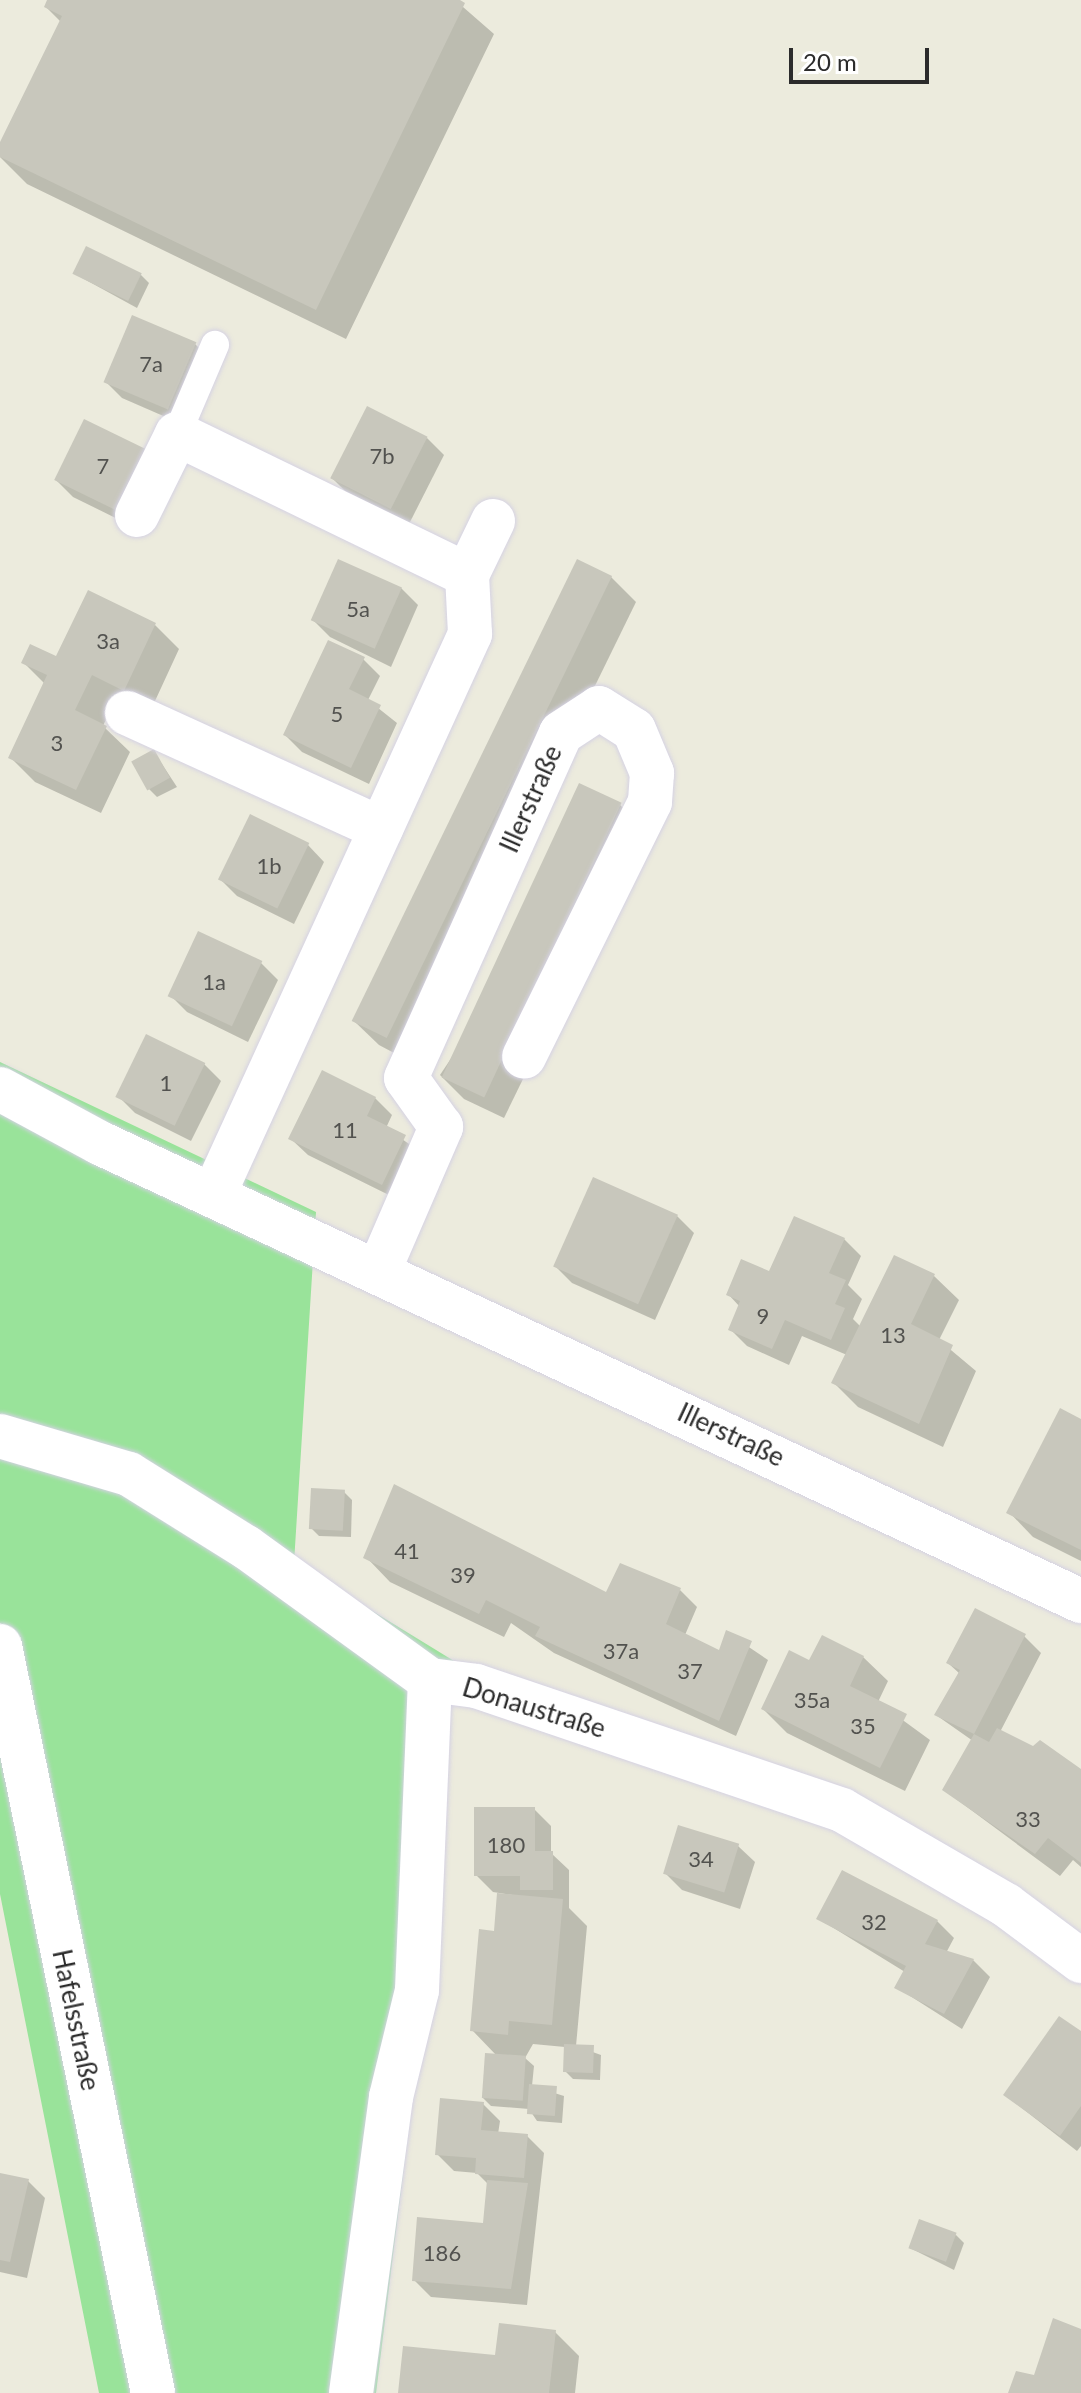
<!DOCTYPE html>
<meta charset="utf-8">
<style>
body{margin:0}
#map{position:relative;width:1081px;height:2393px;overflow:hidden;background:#ecebdd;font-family:Lato,sans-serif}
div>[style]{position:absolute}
.green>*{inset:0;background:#99e39a}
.shadow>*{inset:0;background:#0003}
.building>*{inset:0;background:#c8c7bc;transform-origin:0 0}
.roads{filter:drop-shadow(0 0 2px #d5d2e3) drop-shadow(0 0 2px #d5d2e3)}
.service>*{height:28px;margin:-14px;padding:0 14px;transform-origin:14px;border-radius:14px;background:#fff}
.minor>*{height:44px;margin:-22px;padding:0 22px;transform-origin:22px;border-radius:22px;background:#fff}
.secondary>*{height:44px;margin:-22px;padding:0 22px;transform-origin:22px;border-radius:22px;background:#fff}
span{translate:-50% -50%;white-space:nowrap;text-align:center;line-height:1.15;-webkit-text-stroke:6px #fff;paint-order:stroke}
.number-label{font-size:22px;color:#52524f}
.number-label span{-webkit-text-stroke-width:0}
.street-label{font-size:26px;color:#2b2b2b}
.scale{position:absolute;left:789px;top:48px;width:140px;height:36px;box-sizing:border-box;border:4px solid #2b2b2b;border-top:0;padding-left:10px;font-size:24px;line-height:28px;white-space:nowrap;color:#2b2b2b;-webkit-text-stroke:6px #fff;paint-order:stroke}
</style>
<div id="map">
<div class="green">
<div style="clip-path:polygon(0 1062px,316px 1212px,294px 1563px,454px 1661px,423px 2012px,376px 2393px,99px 2393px,0 1894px)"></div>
</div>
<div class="shadow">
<div style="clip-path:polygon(49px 0,455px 0,494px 34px,346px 339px,27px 184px,0 157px,61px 22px,46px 7px)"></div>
<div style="clip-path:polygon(75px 274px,141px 275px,149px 283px,137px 308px)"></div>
<div style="clip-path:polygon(195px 344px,212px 361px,184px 425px,122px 398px,105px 381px)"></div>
<div style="clip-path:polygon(84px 421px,140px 530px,73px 497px,56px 480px)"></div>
<div style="clip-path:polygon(427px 438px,444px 455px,409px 524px,350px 496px,333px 479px)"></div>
<div style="clip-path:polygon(611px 577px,636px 602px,411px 1062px,379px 1045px,354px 1021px)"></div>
<div style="clip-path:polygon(401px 588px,418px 605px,391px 667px,330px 637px,313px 620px)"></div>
<div style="clip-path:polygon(155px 625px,179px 649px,149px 714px,116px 698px,103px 726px,130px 752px,101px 813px,35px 782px,10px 757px,45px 684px,23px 662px,57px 659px)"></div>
<div style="clip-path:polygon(363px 659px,380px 676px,368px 700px,397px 723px,369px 784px,302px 752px,285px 735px)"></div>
<div style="clip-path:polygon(154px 752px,177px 787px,157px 797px,149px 789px)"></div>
<div style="clip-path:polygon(620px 805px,645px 829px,504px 1118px,464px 1099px,440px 1075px)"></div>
<div style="clip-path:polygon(308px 845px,324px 862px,294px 924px,237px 896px,220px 879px)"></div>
<div style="clip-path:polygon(261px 963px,278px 980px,248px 1042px,187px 1012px,170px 995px)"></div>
<div style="clip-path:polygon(204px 1064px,221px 1081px,191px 1141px,135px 1113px,118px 1096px)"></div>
<div style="clip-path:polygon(375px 1098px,392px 1115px,386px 1128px,422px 1153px,399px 1200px,308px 1155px,291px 1139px)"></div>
<div style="clip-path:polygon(677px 1216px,694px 1233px,655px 1320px,572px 1283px,555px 1266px)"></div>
<div style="clip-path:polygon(844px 1239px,861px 1256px,848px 1285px,862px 1299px,853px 1319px,861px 1327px,895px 1257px,934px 1276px,959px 1300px,939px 1340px,976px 1371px,943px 1447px,858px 1407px,833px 1382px,847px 1355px,802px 1336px,789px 1365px,747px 1346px,730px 1329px,740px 1307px,728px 1294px)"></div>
<div style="clip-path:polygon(1081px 1421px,1081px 1561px,1033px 1537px,1009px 1512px)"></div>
<div style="clip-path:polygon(344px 1492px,352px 1500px,351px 1537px,319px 1536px,311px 1528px)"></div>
<div style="clip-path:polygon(366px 1557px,607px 1594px,680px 1590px,697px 1607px,685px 1635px,720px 1652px,728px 1633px,768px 1660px,736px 1736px,554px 1653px,511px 1623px,504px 1637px,390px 1582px)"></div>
<div style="clip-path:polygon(1024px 1636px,1041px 1653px,1000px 1732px,1081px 1772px,1081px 1867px,1073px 1860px,1060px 1876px,944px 1790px,973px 1741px,936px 1715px,960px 1674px,948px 1663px)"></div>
<div style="clip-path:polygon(863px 1657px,888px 1681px,878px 1702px,930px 1740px,905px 1791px,787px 1733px,763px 1709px,810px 1663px)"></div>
<div style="clip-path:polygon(534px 1809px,551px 1826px,551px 1853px,569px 1870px,569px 1908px,587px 1926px,576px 2046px,601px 2055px,600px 2080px,573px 2079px,565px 2071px,565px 2047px,533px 2044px,525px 2058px,534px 2066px,532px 2086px,564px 2096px,562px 2123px,537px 2121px,529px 2109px,491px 2106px,483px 2098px,497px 2056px,472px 2030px,496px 1933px,531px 1898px,493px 1892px,476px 1875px)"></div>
<div style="clip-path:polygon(738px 1846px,755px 1862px,740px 1909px,682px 1890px,665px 1873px)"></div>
<div style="clip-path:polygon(819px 1919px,937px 1921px,954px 1938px,946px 1953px,973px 1960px,990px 1977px,962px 2029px,896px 1987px,905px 1972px)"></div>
<div style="clip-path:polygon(1081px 2034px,1081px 2146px,1077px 2151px,1005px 2095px)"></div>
<div style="clip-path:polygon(483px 2104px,500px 2121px,498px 2134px,527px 2136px,544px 2153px,527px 2305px,431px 2297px,414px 2280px,485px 2225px,489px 2185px,477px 2173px,454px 2171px,437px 2154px)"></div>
<div style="clip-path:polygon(0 2175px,28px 2181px,45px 2198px,27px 2278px,0 2272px)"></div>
<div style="clip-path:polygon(956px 2235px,964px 2243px,954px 2270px,910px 2248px)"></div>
<div style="clip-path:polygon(555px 2332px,579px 2356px,575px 2393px,400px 2393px)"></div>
</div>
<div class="building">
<div style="clip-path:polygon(47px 0,460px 0,465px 3px,316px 310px,0 157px,0 142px,62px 16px,44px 7px)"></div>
<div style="left:86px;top:246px;width:62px;height:31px;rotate:26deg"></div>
<div style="left:132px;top:315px;width:70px;height:73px;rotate:23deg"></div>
<div style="left:367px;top:406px;width:68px;height:81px;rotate:27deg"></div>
<div style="left:84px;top:419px;width:76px;height:68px;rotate:26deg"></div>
<div style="left:338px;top:559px;width:70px;height:67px;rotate:24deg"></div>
<div style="left:577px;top:559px;width:39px;height:514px;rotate:26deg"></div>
<div style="clip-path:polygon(88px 590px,156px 623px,124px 691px,92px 675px,75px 710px,107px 726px,76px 790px,8px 758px,47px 675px,21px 663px,30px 644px,56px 656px)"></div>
<div style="clip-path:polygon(328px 640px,365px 657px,349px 689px,381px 705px,351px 768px,283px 735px)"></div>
<div style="left:154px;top:749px;width:33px;height:26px;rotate:61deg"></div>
<div style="left:579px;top:783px;width:47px;height:325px;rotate:25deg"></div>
<div style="left:250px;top:814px;width:66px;height:73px;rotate:26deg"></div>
<div style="left:198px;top:931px;width:71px;height:72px;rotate:25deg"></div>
<div style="left:146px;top:1034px;width:66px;height:70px;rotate:26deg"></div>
<div style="clip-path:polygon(322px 1070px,376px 1097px,367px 1116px,406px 1135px,382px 1185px,288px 1139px)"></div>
<div style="left:593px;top:1177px;width:93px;height:98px;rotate:24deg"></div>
<div style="clip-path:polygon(794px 1216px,845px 1238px,829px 1273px,846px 1280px,835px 1304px,845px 1308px,831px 1340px,785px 1320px,772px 1349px,728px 1330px,740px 1301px,726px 1295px,741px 1259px,769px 1271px)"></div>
<div style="clip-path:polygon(894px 1255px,935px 1274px,911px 1324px,953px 1345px,919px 1424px,831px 1383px)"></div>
<div style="clip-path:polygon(1060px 1408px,1081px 1419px,1081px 1550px,1006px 1513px)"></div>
<div style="clip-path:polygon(394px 1484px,606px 1592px,620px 1563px,681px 1588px,666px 1624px,719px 1650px,726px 1630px,752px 1641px,719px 1721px,535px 1636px,540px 1627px,486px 1600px,479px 1614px,363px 1558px)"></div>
<div style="left:311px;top:1488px;width:34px;height:41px;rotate:3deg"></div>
<div style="clip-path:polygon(975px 1608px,1026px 1634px,974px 1734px,934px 1715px,960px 1670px,946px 1663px)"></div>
<div style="clip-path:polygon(822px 1635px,864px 1656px,850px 1686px,907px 1714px,880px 1768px,761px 1709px,789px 1650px,809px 1660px)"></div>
<div style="clip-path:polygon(997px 1728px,1033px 1746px,1040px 1740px,1081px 1769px,1081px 1863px,1048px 1838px,1035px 1854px,942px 1790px,974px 1734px,989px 1742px)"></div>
<div style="clip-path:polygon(474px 1807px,535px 1807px,535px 1851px,553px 1851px,553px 1890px,520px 1890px,520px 1876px,474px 1876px)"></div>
<div style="left:678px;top:1825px;width:64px;height:51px;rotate:17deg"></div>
<div style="clip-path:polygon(842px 1870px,938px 1920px,925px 1944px,974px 1959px,944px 2014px,894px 1988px,906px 1966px,816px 1919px)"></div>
<div style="clip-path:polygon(497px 1893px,563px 1899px,552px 2025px,509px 2021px,508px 2035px,470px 2031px,479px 1929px,494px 1931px)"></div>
<div style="clip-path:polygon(1059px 2016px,1081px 2031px,1081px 2106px,1060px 2136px,1003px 2095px)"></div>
<div style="left:564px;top:2044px;width:30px;height:28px;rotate:2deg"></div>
<div style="left:485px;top:2053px;width:41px;height:45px;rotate:4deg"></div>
<div style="left:529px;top:2084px;width:28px;height:30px;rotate:4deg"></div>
<div style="clip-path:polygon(440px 2098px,484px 2102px,481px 2130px,528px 2134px,524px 2178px,475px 2174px,476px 2158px,435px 2155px)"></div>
<div style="clip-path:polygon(0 2173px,29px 2179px,10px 2262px,0 2260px)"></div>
<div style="clip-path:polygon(487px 2180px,528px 2183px,511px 2289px,412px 2281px,417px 2217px,483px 2223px)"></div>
<div style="left:919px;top:2219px;width:40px;height:31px;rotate:20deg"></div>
<div style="clip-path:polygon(1053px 2318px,1081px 2329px,1081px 2393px,1008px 2393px,1016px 2371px,1034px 2375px)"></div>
<div style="clip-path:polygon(499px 2323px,556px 2330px,549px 2393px,398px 2393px,403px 2346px,495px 2355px)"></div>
</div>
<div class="roads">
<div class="service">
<div style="left:177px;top:434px;width:97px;rotate:-66.9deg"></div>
</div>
<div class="minor">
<div style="left:137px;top:515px;width:90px;rotate:-63.7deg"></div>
<div style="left:177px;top:434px;width:322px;rotate:25.9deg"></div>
<div style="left:127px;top:713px;width:279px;rotate:24.5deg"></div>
<div style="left:0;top:1089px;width:114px;rotate:28.4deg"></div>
<div style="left:100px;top:1143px;width:1083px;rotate:25.03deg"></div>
<div style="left:214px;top:1194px;width:616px;rotate:-65.43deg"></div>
<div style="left:470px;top:634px;width:59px;rotate:-92.9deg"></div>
<div style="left:467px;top:575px;width:60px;rotate:-64.3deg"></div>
<div style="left:380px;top:1268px;width:154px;rotate:-66.6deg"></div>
<div style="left:441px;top:1127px;width:60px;rotate:-125.5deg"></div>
<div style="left:406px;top:1078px;width:378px;rotate:-65.8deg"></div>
<div style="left:561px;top:733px;width:45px;rotate:-33.3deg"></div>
<div style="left:599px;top:708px;width:41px;rotate:32.2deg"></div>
<div style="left:634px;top:730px;width:47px;rotate:67.3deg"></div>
<div style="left:652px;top:773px;width:29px;rotate:94deg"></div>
<div style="left:650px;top:802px;width:284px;rotate:116.3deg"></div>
<div style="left:0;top:1436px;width:134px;rotate:16.4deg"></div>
<div style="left:129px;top:1474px;width:138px;rotate:32deg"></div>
<div style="left:246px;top:1547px;width:227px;rotate:35.9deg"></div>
<div style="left:430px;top:1680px;width:46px;rotate:7.4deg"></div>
<div style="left:476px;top:1686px;width:386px;rotate:18.7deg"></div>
<div style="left:842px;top:1810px;width:190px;rotate:30.1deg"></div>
<div style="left:1006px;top:1905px;width:94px;rotate:36.7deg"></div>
<div style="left:351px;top:2393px;width:299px;rotate:-82.3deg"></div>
<div style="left:391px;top:2097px;width:110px;rotate:-76.3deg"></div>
<div style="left:417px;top:1990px;width:310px;rotate:-87.6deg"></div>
</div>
<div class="secondary">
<div style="left:0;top:1646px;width:763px;rotate:78.42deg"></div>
</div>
</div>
<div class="number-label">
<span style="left:151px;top:364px">7a</span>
<span style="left:382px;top:456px">7b</span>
<span style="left:103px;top:466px">7</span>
<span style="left:358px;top:609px">5a</span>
<span style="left:108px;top:641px">3a</span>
<span style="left:337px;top:714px">5</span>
<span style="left:57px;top:743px">3</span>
<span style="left:269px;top:866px">1b</span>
<span style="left:214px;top:982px">1a</span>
<span style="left:166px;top:1083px">1</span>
<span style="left:345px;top:1130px">11</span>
<span style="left:763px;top:1316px">9</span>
<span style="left:893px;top:1335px">13</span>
<span style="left:407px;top:1551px">41</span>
<span style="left:463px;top:1575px">39</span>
<span style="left:621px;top:1651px">37a</span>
<span style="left:690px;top:1671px">37</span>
<span style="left:812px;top:1700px">35a</span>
<span style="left:863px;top:1726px">35</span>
<span style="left:1028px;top:1819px">33</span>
<span style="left:506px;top:1845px">180</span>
<span style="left:701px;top:1859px">34</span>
<span style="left:874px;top:1922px">32</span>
<span style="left:442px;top:2253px">186</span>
</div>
<div class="street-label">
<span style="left:531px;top:799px;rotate:-66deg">Illerstraße</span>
<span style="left:731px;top:1435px;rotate:25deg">Illerstraße</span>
<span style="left:534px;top:1708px;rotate:17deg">Donaustraße</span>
<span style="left:76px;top:2020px;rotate:78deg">Hafelsstraße</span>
</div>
<div class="scale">20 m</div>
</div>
